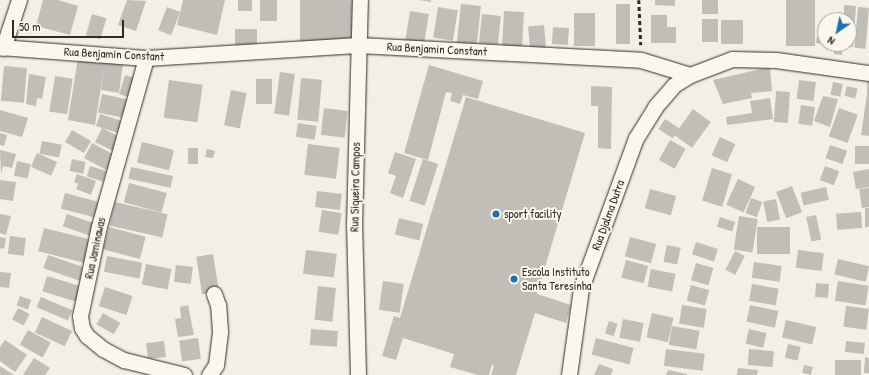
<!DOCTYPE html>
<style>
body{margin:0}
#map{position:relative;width:869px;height:375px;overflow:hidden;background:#f3efe4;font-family:"Patrick Hand",sans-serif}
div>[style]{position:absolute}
.building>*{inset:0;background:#c0beb6;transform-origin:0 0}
.path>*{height:2.5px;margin-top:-1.25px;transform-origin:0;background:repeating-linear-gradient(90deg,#2b2b2b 0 4px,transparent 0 7px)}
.roads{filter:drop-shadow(0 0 1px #2b2b2b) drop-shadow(0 0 1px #2b2b2b)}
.minor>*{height:15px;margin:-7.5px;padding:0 7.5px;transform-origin:7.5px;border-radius:7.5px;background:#fbf7ec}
.dots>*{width:11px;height:11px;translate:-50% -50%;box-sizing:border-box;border:2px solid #fbf7ec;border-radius:50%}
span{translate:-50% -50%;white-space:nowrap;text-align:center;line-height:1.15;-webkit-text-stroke:4px #fbf7ec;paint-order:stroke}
.street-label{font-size:12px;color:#2b2b2b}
.poi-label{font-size:12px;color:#2b2b2b}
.left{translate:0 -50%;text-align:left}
.north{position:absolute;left:817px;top:12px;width:40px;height:40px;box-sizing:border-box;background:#fbf7ec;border:1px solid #a8a59f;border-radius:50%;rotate:214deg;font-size:11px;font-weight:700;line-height:16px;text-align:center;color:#2b2b2b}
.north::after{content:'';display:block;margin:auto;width:14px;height:18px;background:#1f6fb2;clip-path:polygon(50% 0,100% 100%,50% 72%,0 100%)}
.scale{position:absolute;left:12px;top:20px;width:112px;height:18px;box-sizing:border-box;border:2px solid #2b2b2b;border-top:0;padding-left:5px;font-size:12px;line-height:14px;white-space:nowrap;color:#2b2b2b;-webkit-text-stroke:3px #fbf7ec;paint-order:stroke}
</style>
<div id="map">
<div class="building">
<div style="clip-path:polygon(43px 0,58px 0,78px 6px,70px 35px,36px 26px)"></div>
<div style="clip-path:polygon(127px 0,146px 1px,136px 31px,118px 25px)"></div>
<div style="clip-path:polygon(183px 0,225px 0,217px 35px,177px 25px)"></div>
<div style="left:238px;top:0;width:14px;height:11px"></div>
<div style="left:260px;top:0;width:17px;height:21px"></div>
<div style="left:300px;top:0;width:56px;height:45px"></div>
<div style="clip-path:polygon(419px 0,431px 0,431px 2px)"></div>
<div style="clip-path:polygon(655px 0,675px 0,675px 6px,655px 5px)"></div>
<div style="left:702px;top:0;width:16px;height:14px"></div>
<div style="left:786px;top:0;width:29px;height:46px"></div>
<div style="left:461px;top:4px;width:20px;height:40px;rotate:6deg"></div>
<div style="left:616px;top:4px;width:14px;height:40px"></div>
<div style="clip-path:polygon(844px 5px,856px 6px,853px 47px,842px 47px,842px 55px,834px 54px,834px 44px,849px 44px,849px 20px,844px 20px)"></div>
<div style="left:167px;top:7px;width:14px;height:25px;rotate:21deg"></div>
<div style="left:438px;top:7px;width:20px;height:31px;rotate:9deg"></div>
<div style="left:858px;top:7px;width:11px;height:41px;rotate:5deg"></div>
<div style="left:410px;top:11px;width:19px;height:34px;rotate:9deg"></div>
<div style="left:504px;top:11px;width:20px;height:37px;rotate:3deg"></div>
<div style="left:574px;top:13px;width:21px;height:33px"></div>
<div style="left:92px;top:14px;width:15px;height:22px;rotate:16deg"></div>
<div style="left:482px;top:14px;width:19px;height:29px;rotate:6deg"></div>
<div style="clip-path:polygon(651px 15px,667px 15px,667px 27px,676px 27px,676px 43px,651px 43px)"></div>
<div style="left:702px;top:19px;width:16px;height:23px"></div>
<div style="left:721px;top:20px;width:22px;height:24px"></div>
<div style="left:544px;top:25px;width:23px;height:16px;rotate:85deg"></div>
<div style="clip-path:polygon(819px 25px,825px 26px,825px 44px,816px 43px)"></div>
<div style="left:553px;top:27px;width:16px;height:17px;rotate:4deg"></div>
<div style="left:235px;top:29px;width:22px;height:18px"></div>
<div style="clip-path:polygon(78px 58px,123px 64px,119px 93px,101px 90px,104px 68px,95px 125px,68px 120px)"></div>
<div style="clip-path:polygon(429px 65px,483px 81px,478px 99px,463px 95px,460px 104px,450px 101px,452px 93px,446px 92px,428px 160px,404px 153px)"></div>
<div style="left:4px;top:66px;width:23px;height:35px;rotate:5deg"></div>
<div style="clip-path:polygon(770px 67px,772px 91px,751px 93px,752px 98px,723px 104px,713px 80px)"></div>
<div style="left:280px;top:72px;width:15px;height:42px;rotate:8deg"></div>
<div style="clip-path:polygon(29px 74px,46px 77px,42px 99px,37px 98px,36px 106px,26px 104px)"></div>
<div style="left:125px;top:75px;width:14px;height:20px;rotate:17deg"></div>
<div style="left:55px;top:76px;width:18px;height:36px;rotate:9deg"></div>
<div style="left:301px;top:78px;width:21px;height:42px;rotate:5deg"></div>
<div style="left:256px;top:79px;width:16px;height:25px"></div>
<div style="left:169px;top:80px;width:34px;height:38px;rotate:8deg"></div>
<div style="left:799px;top:80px;width:17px;height:19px;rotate:7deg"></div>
<div style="clip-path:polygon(867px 80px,869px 80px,869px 136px,861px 135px,867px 94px)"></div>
<div style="left:833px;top:82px;width:10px;height:13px;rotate:11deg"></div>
<div style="clip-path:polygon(591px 86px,612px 87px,611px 149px,598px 148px,598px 106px,591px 106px)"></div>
<div style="left:847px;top:86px;width:11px;height:10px;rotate:15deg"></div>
<div style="left:231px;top:90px;width:16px;height:36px;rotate:11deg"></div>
<div style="left:776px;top:91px;width:14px;height:31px;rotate:4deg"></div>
<div style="left:102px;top:94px;width:29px;height:19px;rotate:12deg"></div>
<div style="clip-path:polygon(823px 96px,838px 99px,830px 127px,814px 121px)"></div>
<div style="clip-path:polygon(466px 97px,585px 133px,537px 294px,571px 305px,566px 323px,535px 313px,516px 375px,491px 375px,494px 366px,492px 364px,489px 375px,478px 375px,450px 367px,454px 354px,403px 338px,396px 360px,382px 356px,394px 316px,400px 318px)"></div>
<div style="clip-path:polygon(770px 98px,773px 119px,727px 125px,726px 117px,752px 113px,750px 101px)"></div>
<div style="left:801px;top:105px;width:14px;height:19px;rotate:8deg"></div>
<div style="left:324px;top:108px;width:24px;height:27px;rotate:7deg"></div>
<div style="left:839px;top:108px;width:20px;height:30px;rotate:20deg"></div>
<div style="left:693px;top:109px;width:22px;height:32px;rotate:36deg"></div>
<div style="clip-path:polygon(0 110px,28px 118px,22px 137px,0 131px)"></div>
<div style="clip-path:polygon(100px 114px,125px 122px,121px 134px,102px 128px,122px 138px,115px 152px,95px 142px,102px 128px,96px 126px)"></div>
<div style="left:665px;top:119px;width:17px;height:12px;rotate:33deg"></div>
<div style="left:298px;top:123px;width:19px;height:14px;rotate:9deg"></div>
<div style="left:72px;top:130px;width:22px;height:14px;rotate:30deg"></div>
<div style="clip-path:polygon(0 133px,7px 135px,4px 146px,0 145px)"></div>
<div style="left:720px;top:137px;width:17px;height:20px;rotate:25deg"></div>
<div style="left:670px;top:140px;width:18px;height:23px;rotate:29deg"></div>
<div style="left:42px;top:141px;width:20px;height:13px;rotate:11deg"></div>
<div style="left:142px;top:142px;width:33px;height:21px;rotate:14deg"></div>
<div style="left:92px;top:143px;width:27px;height:17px;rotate:28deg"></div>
<div style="left:308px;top:144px;width:32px;height:31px;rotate:7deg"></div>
<div style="left:830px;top:145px;width:18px;height:14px;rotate:19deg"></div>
<div style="left:869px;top:146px;width:18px;height:14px;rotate:90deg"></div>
<div style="left:188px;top:148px;width:10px;height:16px"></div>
<div style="clip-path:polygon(207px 149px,215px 151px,213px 158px,205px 157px)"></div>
<div style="clip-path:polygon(0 150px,16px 154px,12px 168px,3px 166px,1px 174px)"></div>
<div style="clip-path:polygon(395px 152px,416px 159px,403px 198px,390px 193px,396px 176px,388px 173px)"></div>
<div style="left:37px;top:153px;width:22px;height:15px;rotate:24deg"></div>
<div style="left:72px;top:159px;width:14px;height:12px;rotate:12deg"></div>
<div style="left:423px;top:159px;width:16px;height:44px;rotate:18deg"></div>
<div style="left:17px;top:161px;width:14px;height:15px;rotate:12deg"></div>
<div style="left:90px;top:166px;width:17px;height:11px;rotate:17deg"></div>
<div style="left:825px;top:166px;width:15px;height:15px;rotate:20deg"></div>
<div style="left:131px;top:167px;width:43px;height:12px;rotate:12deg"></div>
<div style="left:712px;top:168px;width:21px;height:34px;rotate:17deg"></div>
<div style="clip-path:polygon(869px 169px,869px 187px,856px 189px,853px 172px)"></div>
<div style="clip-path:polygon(77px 174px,96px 181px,91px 195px,76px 189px,78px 184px,74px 182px)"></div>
<div style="left:738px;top:179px;width:19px;height:28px;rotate:25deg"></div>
<div style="clip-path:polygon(0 180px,16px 182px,13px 201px,0 199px)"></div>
<div style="left:129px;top:183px;width:39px;height:20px;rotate:15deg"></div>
<div style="left:792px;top:186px;width:28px;height:17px;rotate:69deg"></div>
<div style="left:826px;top:187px;width:13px;height:26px;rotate:77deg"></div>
<div style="clip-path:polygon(869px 188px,869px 207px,862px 208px,859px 189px)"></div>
<div style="left:650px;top:189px;width:27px;height:20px;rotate:15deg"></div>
<div style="left:317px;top:191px;width:25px;height:16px;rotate:7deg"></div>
<div style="left:65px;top:193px;width:35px;height:16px;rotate:15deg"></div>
<div style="left:751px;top:198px;width:12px;height:16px;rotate:20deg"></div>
<div style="left:776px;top:199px;width:21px;height:13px;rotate:79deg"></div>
<div style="left:115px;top:202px;width:54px;height:24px;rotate:13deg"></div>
<div style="left:865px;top:208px;width:4px;height:19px"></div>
<div style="left:322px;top:210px;width:20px;height:22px;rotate:9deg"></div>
<div style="left:861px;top:212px;width:16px;height:25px;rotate:86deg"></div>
<div style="clip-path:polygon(0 214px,11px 216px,6px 235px,0 233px)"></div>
<div style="left:67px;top:214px;width:28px;height:13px;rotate:19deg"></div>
<div style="left:816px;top:215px;width:25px;height:10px;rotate:78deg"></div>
<div style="left:739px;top:216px;width:19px;height:34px;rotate:9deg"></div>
<div style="left:720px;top:217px;width:16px;height:10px;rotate:18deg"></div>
<div style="left:399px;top:218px;width:25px;height:17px;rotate:14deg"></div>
<div style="left:109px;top:227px;width:38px;height:23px;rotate:15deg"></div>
<div style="left:757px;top:227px;width:33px;height:27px"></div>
<div style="left:44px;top:228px;width:49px;height:24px;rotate:14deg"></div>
<div style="left:10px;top:236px;width:16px;height:18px;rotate:7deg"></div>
<div style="left:0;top:237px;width:6px;height:11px;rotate:9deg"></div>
<div style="left:630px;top:237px;width:27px;height:20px;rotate:15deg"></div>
<div style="left:696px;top:242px;width:23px;height:13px;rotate:18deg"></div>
<div style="left:667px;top:245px;width:14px;height:17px;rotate:12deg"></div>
<div style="left:306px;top:250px;width:31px;height:24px;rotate:7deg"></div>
<div style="left:798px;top:250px;width:26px;height:18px;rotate:7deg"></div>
<div style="left:735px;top:251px;width:11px;height:21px;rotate:27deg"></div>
<div style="left:213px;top:254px;width:38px;height:17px;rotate:81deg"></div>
<div style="left:48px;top:255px;width:39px;height:14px;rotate:19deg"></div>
<div style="left:107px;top:256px;width:36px;height:16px;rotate:11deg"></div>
<div style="left:838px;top:259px;width:32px;height:16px;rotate:13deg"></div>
<div style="left:626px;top:260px;width:23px;height:18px;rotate:15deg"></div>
<div style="left:754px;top:262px;width:28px;height:16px;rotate:8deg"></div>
<div style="left:696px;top:263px;width:18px;height:18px;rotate:16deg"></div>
<div style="left:146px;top:264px;width:26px;height:21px;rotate:11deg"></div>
<div style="left:176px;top:265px;width:17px;height:17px;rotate:7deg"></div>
<div style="left:651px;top:269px;width:25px;height:18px;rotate:11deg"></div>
<div style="clip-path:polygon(0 272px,11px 273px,9px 288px,0 287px)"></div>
<div style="left:47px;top:276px;width:38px;height:16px;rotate:17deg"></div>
<div style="left:383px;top:281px;width:21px;height:29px;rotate:8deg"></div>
<div style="left:838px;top:281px;width:31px;height:20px;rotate:9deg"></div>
<div style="left:816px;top:283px;width:13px;height:14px;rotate:4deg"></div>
<div style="left:752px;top:284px;width:27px;height:17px;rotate:10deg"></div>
<div style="left:691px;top:285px;width:19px;height:16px;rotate:16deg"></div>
<div style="left:318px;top:286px;width:18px;height:34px;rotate:6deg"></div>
<div style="left:105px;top:287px;width:29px;height:20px;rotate:18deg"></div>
<div style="left:20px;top:296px;width:12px;height:10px;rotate:20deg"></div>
<div style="left:41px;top:297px;width:34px;height:11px;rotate:23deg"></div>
<div style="clip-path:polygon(188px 305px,194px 335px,178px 337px,175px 319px,181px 318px,180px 307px)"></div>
<div style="left:682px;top:305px;width:25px;height:19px;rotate:9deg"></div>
<div style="left:750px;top:305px;width:29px;height:17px;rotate:12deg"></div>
<div style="left:846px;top:306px;width:23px;height:21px;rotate:7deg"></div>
<div style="left:18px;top:308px;width:13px;height:13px;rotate:27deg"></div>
<div style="left:103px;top:313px;width:20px;height:13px;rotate:30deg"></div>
<div style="left:652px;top:313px;width:22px;height:25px;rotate:13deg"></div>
<div style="left:42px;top:317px;width:33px;height:17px;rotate:25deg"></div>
<div style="left:623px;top:319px;width:21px;height:19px;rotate:11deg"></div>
<div style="left:786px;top:320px;width:31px;height:18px;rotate:13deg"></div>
<div style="left:609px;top:321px;width:9px;height:13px;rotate:18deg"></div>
<div style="left:672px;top:326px;width:28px;height:19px;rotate:10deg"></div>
<div style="left:311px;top:329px;width:27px;height:16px;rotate:4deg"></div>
<div style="left:749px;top:329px;width:18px;height:15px;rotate:13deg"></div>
<div style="left:28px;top:330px;width:26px;height:17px;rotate:29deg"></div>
<div style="left:198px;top:338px;width:21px;height:19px;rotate:82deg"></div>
<div style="left:596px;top:338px;width:39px;height:17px;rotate:15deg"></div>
<div style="clip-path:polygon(5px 340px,27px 355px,15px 372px,0 361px,0 347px)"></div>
<div style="left:164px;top:341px;width:16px;height:18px;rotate:83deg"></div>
<div style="left:846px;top:341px;width:19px;height:11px;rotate:6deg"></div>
<div style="left:788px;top:344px;width:13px;height:14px;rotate:13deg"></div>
<div style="left:666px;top:349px;width:39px;height:17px;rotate:7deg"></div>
<div style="left:749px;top:349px;width:25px;height:16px;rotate:5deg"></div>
<div style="clip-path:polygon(865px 357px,869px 358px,869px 373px,864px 373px)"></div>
<div style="clip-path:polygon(34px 358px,50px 368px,45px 375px,23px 375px)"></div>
<div style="left:835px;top:360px;width:26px;height:15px"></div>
<div style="clip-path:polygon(599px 364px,613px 369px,611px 375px,594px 375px)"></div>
<div style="left:804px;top:365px;width:9px;height:8px;rotate:13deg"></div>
<div style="clip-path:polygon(0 366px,14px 375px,0 375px)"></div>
<div style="clip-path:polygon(738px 368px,758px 370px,757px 375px,737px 375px)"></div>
<div style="clip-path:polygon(668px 370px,687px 374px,687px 375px,666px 375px)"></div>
</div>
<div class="path">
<div style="left:639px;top:0;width:45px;rotate:87.5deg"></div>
</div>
<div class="roads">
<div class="minor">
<div style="left:0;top:47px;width:146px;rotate:4.3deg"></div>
<div style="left:146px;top:58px;width:212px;rotate:-3.5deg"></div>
<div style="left:358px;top:45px;width:283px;rotate:3deg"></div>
<div style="left:641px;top:60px;width:51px;rotate:17deg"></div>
<div style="left:690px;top:75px;width:45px;rotate:-20.9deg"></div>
<div style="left:732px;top:59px;width:44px;rotate:1.3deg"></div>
<div style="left:776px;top:60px;width:94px;rotate:8deg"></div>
<div style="left:3px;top:48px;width:51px;rotate:-71.6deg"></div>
<div style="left:146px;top:58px;width:174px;rotate:105.6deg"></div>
<div style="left:99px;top:226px;width:92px;rotate:101.9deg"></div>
<div style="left:80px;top:316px;width:12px;rotate:81deg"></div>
<div style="left:82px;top:328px;width:9px;rotate:58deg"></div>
<div style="left:87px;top:336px;width:21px;rotate:39deg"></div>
<div style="left:103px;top:349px;width:24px;rotate:28deg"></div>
<div style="left:124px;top:360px;width:62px;rotate:14deg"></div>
<div style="left:209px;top:375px;width:12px;rotate:-55deg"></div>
<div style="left:216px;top:365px;width:34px;rotate:-83deg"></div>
<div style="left:220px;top:331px;width:26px;rotate:-94deg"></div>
<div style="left:218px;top:305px;width:12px;rotate:-110deg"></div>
<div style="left:358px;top:375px;width:150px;rotate:-91.5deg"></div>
<div style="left:354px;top:225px;width:225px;rotate:-88.5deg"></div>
<div style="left:569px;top:375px;width:88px;rotate:-82.1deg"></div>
<div style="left:581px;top:288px;width:160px;rotate:-69.9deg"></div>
<div style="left:636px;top:138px;width:36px;rotate:-58deg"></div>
<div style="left:655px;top:107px;width:29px;rotate:-49deg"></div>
<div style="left:674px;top:85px;width:19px;rotate:-32deg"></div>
</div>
</div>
<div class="dots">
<div style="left:496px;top:214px;background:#1f6fb2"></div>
<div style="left:514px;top:279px;background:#1f6fb2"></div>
</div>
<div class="street-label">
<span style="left:437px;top:49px;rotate:3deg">Rua Benjamin Constant</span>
<span style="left:114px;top:54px;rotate:3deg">Rua Benjamin Constant</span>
<span style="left:355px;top:187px;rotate:-89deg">Rua Siqueira Campos</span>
<span style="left:608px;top:215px;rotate:-70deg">Rua Djalma Dutra</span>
<span style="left:95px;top:248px;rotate:-78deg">Rua Jaminawas</span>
</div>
<div class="poi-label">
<span class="left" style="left:504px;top:214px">sport facility</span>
<span class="left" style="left:522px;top:279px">Escola Instituto<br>Santa Teresinha</span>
</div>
<div class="north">N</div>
<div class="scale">50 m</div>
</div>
